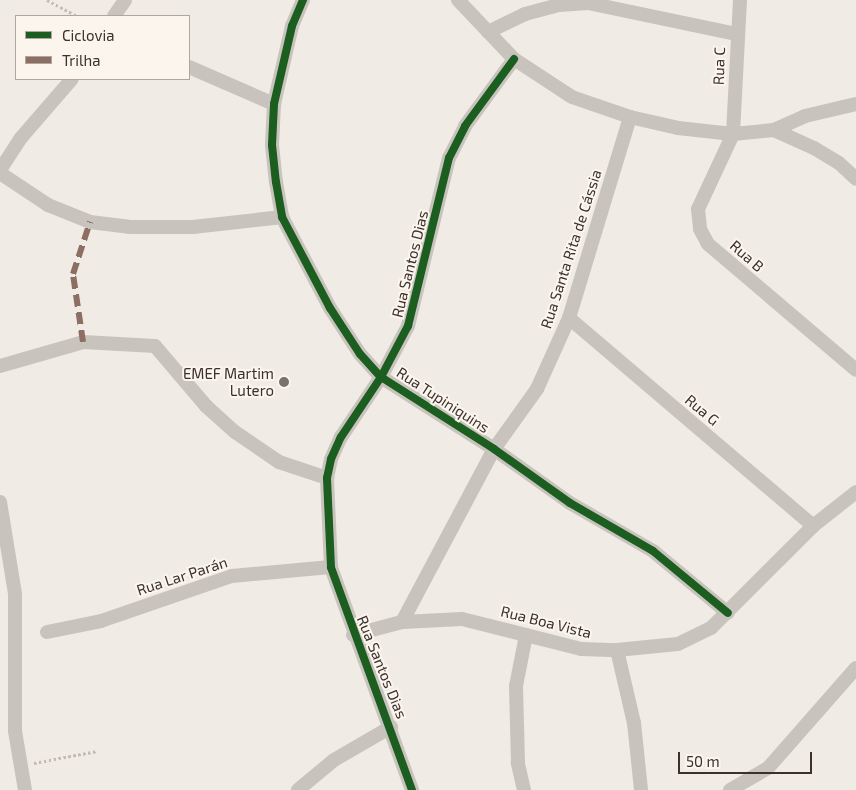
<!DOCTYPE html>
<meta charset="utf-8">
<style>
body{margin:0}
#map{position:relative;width:856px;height:790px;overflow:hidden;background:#f0ebe5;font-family:"Exo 2",sans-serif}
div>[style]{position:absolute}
.path>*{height:3px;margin-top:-1.5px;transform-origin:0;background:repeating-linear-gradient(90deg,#c2bbb6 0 2.5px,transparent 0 5px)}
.street>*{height:14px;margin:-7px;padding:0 7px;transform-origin:7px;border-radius:7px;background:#c9c3be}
.quiet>*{height:6px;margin-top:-3px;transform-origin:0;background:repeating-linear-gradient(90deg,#8d6e63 0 12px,transparent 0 18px)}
.cycleway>*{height:8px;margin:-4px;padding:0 4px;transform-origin:4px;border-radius:4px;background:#1b5e20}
.dots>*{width:14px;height:14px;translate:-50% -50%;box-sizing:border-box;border:2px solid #fbf5ee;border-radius:50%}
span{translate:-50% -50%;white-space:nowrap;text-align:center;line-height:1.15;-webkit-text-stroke:4px #fbf5ee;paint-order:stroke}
.street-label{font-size:15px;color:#3b302b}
.poi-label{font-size:15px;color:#3b302b}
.right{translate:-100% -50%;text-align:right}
.legend{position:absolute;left:15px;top:15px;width:175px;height:65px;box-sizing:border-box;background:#fbf5ee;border:1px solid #aea6a0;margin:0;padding:6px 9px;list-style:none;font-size:15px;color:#3b302b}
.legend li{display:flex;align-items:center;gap:10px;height:25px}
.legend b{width:25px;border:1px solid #aea6a0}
.scale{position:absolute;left:678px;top:752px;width:134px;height:22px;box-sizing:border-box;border:2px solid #3b302b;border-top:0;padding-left:6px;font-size:15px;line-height:18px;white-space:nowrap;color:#3b302b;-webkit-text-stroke:4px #fbf5ee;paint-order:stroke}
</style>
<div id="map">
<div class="path">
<div style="left:47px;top:0;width:34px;rotate:28deg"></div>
<div style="left:34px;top:763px;width:64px;rotate:-10.8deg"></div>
</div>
<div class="street">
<div style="left:303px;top:0;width:28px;rotate:113deg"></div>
<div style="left:292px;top:26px;width:80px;rotate:103deg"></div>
<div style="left:274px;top:104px;width:41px;rotate:92.8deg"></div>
<div style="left:272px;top:145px;width:37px;rotate:84deg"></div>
<div style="left:276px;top:182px;width:36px;rotate:80deg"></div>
<div style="left:282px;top:217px;width:103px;rotate:62.2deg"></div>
<div style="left:330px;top:308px;width:55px;rotate:56.9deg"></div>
<div style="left:360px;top:354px;width:31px;rotate:48deg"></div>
<div style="left:381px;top:377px;width:134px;rotate:32.5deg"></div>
<div style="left:494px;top:449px;width:93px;rotate:35.4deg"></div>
<div style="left:570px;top:503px;width:96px;rotate:30deg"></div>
<div style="left:653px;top:551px;width:97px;rotate:39.6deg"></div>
<div style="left:458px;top:0;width:81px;rotate:46.5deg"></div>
<div style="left:514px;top:59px;width:69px;rotate:33.2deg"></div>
<div style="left:572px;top:97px;width:61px;rotate:19deg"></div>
<div style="left:630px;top:117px;width:49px;rotate:12.9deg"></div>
<div style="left:678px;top:128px;width:55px;rotate:6.2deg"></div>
<div style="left:733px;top:134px;width:41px;rotate:-5.6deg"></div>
<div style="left:774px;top:130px;width:44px;rotate:24.2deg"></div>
<div style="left:814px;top:148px;width:29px;rotate:31deg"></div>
<div style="left:839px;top:163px;width:23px;rotate:43deg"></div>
<div style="left:740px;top:0;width:134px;rotate:93deg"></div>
<div style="left:733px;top:134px;width:83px;rotate:115deg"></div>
<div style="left:698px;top:209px;width:20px;rotate:84deg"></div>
<div style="left:700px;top:229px;width:17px;rotate:62deg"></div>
<div style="left:708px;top:244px;width:194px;rotate:40.4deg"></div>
<div style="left:114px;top:16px;width:19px;rotate:-55deg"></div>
<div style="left:488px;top:32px;width:41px;rotate:-25.9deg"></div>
<div style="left:525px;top:14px;width:35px;rotate:-15deg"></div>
<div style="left:559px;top:5px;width:29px;rotate:-4deg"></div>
<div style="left:588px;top:3px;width:151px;rotate:11.8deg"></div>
<div style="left:189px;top:67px;width:93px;rotate:23.5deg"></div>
<div style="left:774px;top:130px;width:34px;rotate:-24deg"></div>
<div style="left:805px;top:116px;width:52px;rotate:-13.2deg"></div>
<div style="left:0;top:170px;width:37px;rotate:-57deg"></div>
<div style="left:20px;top:139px;width:79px;rotate:-49.1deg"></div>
<div style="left:0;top:173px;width:58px;rotate:33.7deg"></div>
<div style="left:48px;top:205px;width:45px;rotate:22deg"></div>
<div style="left:90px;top:222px;width:39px;rotate:7deg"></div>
<div style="left:129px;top:227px;width:64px"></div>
<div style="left:193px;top:227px;width:90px;rotate:-6.4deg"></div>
<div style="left:569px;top:318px;width:321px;rotate:40.4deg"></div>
<div style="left:0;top:366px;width:86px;rotate:-16.1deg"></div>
<div style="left:83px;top:342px;width:72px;rotate:3.2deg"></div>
<div style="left:155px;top:346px;width:79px;rotate:49.6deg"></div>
<div style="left:206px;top:406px;width:39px;rotate:42deg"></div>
<div style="left:235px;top:432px;width:53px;rotate:34.3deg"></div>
<div style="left:279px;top:462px;width:51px;rotate:18.4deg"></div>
<div style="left:0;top:502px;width:93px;rotate:80.7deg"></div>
<div style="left:15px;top:594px;width:137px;rotate:90deg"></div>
<div style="left:15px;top:731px;width:60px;rotate:80.4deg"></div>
<div style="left:402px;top:622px;width:196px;rotate:-62deg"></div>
<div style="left:494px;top:449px;width:74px;rotate:-54.4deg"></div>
<div style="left:537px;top:389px;width:78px;rotate:-65.7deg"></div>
<div style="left:569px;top:318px;width:210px;rotate:-73.1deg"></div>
<div style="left:47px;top:632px;width:55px;rotate:-11.5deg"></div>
<div style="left:101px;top:621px;width:139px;rotate:-19deg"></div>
<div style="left:232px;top:576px;width:99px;rotate:-5.2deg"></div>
<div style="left:353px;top:635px;width:51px;rotate:-14.9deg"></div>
<div style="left:402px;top:622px;width:60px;rotate:-2.9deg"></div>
<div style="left:462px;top:619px;width:123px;rotate:14.1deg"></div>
<div style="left:581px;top:649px;width:36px;rotate:2deg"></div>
<div style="left:617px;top:650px;width:61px;rotate:-5.6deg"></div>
<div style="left:678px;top:644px;width:37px;rotate:-26deg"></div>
<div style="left:711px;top:628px;width:144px;rotate:-45deg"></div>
<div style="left:813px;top:526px;width:55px;rotate:-38.3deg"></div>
<div style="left:617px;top:650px;width:75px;rotate:76.9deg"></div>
<div style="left:634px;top:723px;width:67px;rotate:84deg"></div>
<div style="left:298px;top:790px;width:47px;rotate:-39.8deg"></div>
<div style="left:334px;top:760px;width:66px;rotate:-30.1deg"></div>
<div style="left:412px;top:790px;width:237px;rotate:-110deg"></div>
<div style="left:331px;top:567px;width:89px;rotate:-92.6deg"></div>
<div style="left:327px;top:478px;width:19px;rotate:-78deg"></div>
<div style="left:331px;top:459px;width:24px;rotate:-66deg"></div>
<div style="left:341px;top:437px;width:72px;rotate:-56.3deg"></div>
<div style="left:381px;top:377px;width:58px;rotate:-62.1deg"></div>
<div style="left:408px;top:326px;width:173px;rotate:-76.3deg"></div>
<div style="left:449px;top:158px;width:36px;rotate:-63deg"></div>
<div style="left:465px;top:126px;width:83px;rotate:-53.8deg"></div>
<div style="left:524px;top:790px;width:28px;rotate:-103deg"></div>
<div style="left:518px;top:763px;width:77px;rotate:-91.5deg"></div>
<div style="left:516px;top:686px;width:52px;rotate:-78.9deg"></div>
<div style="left:730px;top:790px;width:44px;rotate:-30.1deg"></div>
<div style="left:768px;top:768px;width:133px;rotate:-48.7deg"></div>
</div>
<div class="quiet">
<div style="left:83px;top:342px;width:69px;rotate:-98.4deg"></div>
<div style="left:73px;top:274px;width:55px;rotate:-71.9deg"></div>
</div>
<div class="cycleway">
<div style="left:303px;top:0;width:28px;rotate:113deg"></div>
<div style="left:292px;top:26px;width:80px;rotate:103deg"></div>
<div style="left:274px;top:104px;width:41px;rotate:92.8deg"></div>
<div style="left:272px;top:145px;width:37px;rotate:84deg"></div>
<div style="left:276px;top:182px;width:36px;rotate:80deg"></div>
<div style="left:282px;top:217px;width:103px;rotate:62.2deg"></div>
<div style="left:330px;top:308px;width:55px;rotate:56.9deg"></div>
<div style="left:360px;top:354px;width:31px;rotate:48deg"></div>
<div style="left:381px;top:377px;width:134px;rotate:32.5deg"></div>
<div style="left:494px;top:449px;width:93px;rotate:35.4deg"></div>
<div style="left:570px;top:503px;width:96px;rotate:30deg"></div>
<div style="left:653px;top:551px;width:97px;rotate:39.6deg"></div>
<div style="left:412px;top:790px;width:237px;rotate:-110deg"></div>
<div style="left:331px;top:567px;width:89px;rotate:-92.6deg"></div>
<div style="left:327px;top:478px;width:19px;rotate:-78deg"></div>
<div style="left:331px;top:459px;width:24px;rotate:-66deg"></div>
<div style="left:341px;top:437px;width:72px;rotate:-56.3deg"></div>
<div style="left:381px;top:377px;width:58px;rotate:-62.1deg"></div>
<div style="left:408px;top:326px;width:173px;rotate:-76.3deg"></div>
<div style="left:449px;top:158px;width:36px;rotate:-63deg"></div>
<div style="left:465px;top:126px;width:83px;rotate:-53.8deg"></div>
</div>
<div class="dots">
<div style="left:284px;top:382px;background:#7a716c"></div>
</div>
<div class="street-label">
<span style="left:719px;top:66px;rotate:-88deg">Rua C</span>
<span style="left:571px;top:249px;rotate:-72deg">Rua Santa Rita de Cássia</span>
<span style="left:747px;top:256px;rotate:41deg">Rua B</span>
<span style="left:410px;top:264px;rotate:-76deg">Rua Santos Dias</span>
<span style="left:443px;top:400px;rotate:33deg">Rua Tupiniquins</span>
<span style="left:702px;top:410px;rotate:40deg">Rua G</span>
<span style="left:182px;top:576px;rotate:-18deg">Rua Lar Parán</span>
<span style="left:546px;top:622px;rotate:14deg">Rua Boa Vista</span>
<span style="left:382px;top:667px;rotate:68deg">Rua Santos Dias</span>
</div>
<div class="poi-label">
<span class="right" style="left:274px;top:382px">EMEF Martim<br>Lutero</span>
</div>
<ul class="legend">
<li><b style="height:6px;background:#1b5e20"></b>Ciclovia</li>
<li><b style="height:6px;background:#8d6e63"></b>Trilha</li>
</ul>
<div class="scale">50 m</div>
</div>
